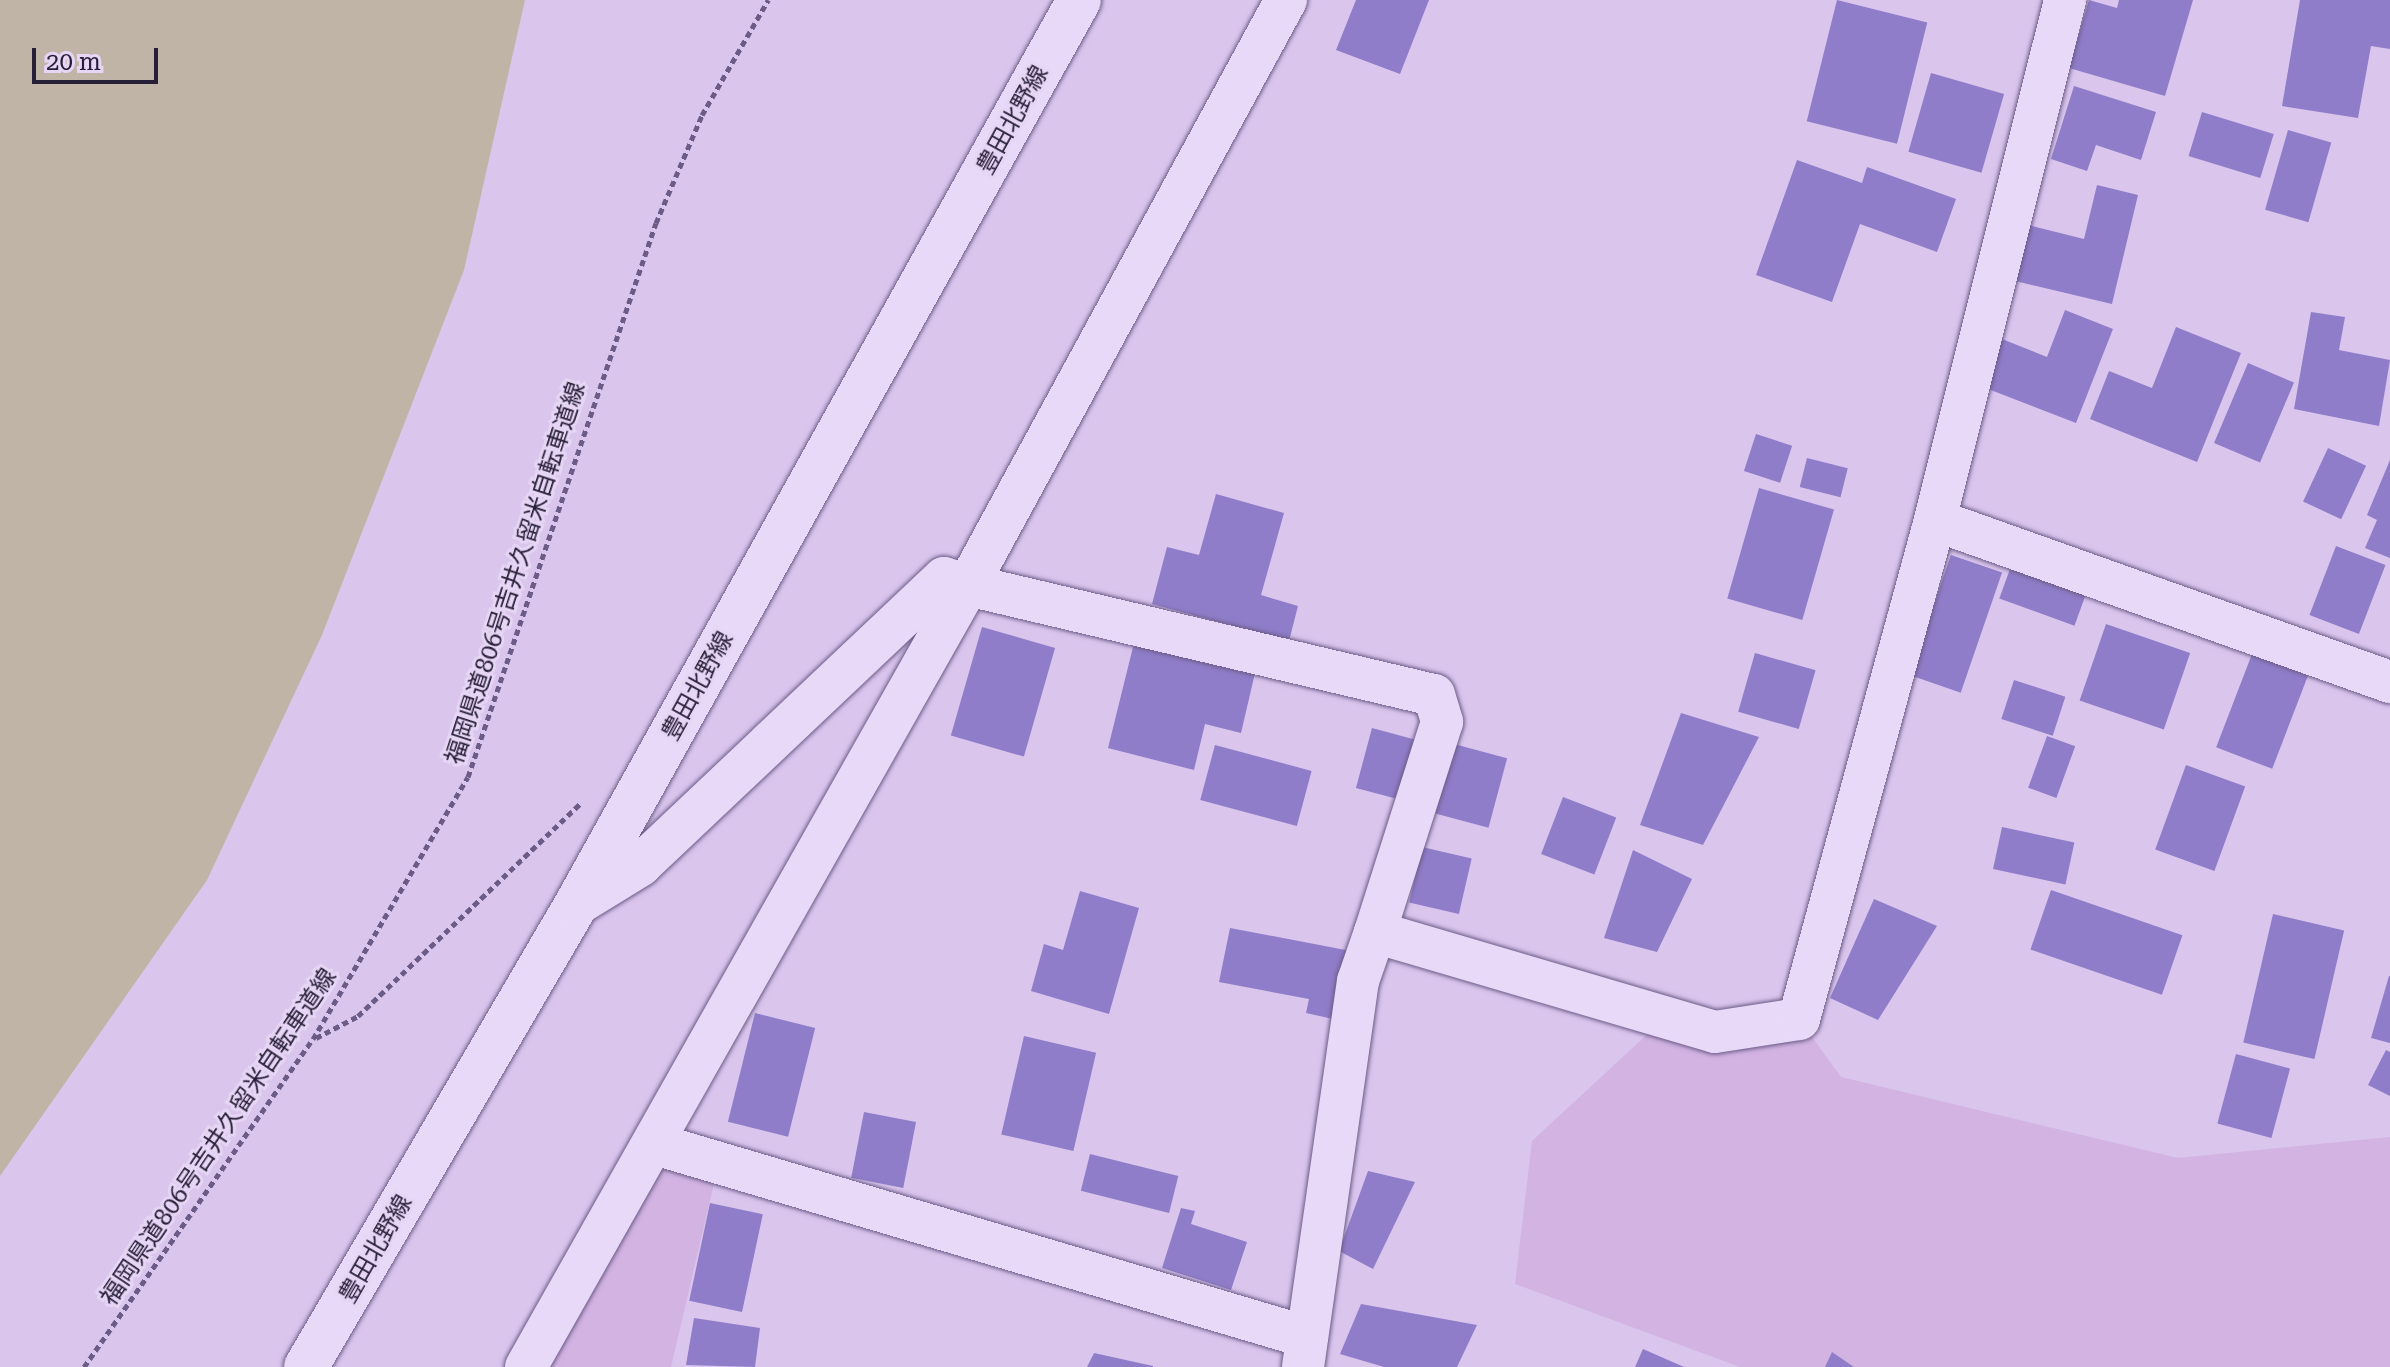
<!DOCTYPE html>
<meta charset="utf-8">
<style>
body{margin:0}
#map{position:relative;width:2390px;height:1367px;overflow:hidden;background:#dac5ed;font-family:"Roboto Serif","Noto Sans JP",serif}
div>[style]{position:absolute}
.farmland>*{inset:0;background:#d2b3e2}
.water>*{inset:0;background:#c0b4a7}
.building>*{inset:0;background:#8f7dc9;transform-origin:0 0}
.path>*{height:5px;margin-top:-2.5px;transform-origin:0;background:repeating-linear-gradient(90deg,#6b5c87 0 6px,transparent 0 10px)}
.roads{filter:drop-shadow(0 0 2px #6b5c87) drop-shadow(0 0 2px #6b5c87)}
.street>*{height:42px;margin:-21px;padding:0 21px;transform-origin:21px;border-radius:21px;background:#e9d9f8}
.secondary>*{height:44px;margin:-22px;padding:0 22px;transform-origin:22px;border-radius:22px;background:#e9d9f8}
span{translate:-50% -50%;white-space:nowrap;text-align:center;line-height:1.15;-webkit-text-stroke:6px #e6d5f4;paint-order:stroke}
.street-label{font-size:24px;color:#271f38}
.scale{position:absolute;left:32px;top:48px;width:126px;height:36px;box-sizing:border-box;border:4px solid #271f38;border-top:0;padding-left:10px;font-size:24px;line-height:28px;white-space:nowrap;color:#271f38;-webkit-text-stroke:6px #e6d5f4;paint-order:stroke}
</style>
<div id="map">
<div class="farmland">
<div style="clip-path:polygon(1666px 1017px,1799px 1019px,1841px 1077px,2178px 1158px,2390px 1137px,2390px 1367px,1740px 1367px,1515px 1284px,1532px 1141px)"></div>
<div style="clip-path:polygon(655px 1144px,719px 1162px,671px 1367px,526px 1367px)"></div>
</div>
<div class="water">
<div style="clip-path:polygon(0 0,525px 0,464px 270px,322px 635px,207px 880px,0 1176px)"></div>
</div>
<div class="building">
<div style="clip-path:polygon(1356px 0,1429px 0,1400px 74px,1336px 50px)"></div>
<div style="left:1837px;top:0;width:93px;height:125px;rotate:14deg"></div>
<div style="clip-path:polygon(2089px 0,2117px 8px,2119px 0,2193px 0,2165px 96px,2069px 68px)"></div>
<div style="clip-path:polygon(2300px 0,2390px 0,2390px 49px,2371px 46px,2358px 118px,2282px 106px)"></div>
<div style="left:1931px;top:73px;width:76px;height:82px;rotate:16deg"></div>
<div style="clip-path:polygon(2074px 86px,2156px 112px,2141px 160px,2096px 145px,2087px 171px,2051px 159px)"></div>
<div style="left:2202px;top:112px;width:75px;height:46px;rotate:17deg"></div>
<div style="left:2288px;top:130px;width:45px;height:83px;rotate:16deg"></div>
<div style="clip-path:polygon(1797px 160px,1862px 183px,1867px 167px,1956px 199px,1937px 252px,1860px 224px,1832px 302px,1756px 275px)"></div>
<div style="clip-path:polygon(2097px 185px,2138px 195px,2112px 304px,2015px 281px,2028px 225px,2084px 239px)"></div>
<div style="clip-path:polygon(2065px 310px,2113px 329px,2076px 423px,1983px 387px,2002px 339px,2047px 357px)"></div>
<div style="clip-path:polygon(2311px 312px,2345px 317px,2339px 350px,2390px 360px,2379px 426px,2294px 409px)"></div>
<div style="clip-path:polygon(2176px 327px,2241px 353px,2197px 462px,2090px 419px,2109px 371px,2152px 388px)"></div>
<div style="left:2248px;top:363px;width:50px;height:87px;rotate:23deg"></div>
<div style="left:1756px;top:434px;width:38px;height:39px;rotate:18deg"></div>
<div style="left:2328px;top:448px;width:42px;height:59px;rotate:25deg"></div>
<div style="left:1807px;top:458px;width:42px;height:30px;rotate:14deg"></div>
<div style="clip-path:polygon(2390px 460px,2390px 558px,2365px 548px,2377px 520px,2367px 515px)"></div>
<div style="left:1759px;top:488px;width:78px;height:115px;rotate:16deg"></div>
<div style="clip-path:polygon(1216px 494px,1284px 513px,1261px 595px,1298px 606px,1289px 641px,1152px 604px,1167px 547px,1199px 555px)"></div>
<div style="left:2336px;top:546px;width:53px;height:74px;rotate:21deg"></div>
<div style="left:1951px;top:555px;width:54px;height:127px;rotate:19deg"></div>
<div style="left:2014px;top:558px;width:80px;height:43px;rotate:20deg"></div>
<div style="left:2106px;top:624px;width:89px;height:81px;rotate:19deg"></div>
<div style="left:982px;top:627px;width:76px;height:113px;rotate:16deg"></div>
<div style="clip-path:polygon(1134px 643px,1255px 673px,1241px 733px,1205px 724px,1194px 770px,1108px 748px)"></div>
<div style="left:1755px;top:653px;width:63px;height:61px;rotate:16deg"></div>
<div style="left:2252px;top:654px;width:60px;height:100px;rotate:21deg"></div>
<div style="left:2014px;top:680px;width:54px;height:41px;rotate:18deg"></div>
<div style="clip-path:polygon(1681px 713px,1759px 737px,1703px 845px,1640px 825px)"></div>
<div style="left:1372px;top:728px;width:49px;height:62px;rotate:15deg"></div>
<div style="left:2047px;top:736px;width:30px;height:55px;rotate:20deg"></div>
<div style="left:1454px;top:744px;width:55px;height:72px;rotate:15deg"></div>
<div style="left:1215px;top:745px;width:100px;height:57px;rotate:15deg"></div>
<div style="left:2186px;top:765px;width:63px;height:90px;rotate:20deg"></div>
<div style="left:1563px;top:797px;width:57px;height:61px;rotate:21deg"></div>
<div style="left:2002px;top:827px;width:74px;height:43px;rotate:12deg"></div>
<div style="left:1422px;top:847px;width:51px;height:57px;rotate:13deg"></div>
<div style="clip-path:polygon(1633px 850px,1692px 879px,1657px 952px,1604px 938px)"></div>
<div style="left:2051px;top:890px;width:139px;height:63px;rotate:19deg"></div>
<div style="clip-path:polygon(1080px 891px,1139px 908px,1109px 1014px,1031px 991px,1044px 944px,1063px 950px)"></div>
<div style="clip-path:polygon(1874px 899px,1937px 926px,1878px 1020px,1830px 998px)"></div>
<div style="left:2273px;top:914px;width:73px;height:132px;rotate:13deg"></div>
<div style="clip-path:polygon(1230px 928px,1356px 952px,1342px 1021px,1306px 1013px,1309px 999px,1219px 982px)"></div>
<div style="clip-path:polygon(2389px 976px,2390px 976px,2390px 1043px,2371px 1038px)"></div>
<div style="left:755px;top:1013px;width:62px;height:112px;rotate:14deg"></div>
<div style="left:1024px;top:1036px;width:74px;height:101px;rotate:13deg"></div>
<div style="clip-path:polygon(2386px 1050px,2390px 1052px,2390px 1096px,2368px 1085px)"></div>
<div style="left:2236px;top:1054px;width:56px;height:72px;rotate:15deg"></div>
<div style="left:864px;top:1112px;width:53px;height:67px;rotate:11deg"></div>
<div style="left:1090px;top:1154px;width:91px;height:38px;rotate:14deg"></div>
<div style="clip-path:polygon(1368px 1171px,1415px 1182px,1373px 1269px,1339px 1251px)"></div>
<div style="left:710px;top:1203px;width:54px;height:100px;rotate:12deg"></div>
<div style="clip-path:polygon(1181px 1208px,1195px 1211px,1191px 1224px,1247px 1242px,1231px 1290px,1162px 1268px)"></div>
<div style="clip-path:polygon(1361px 1304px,1477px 1325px,1457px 1367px,1384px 1367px,1340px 1354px)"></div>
<div style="clip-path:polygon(694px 1318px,760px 1328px,755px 1367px,686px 1365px)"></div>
<div style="clip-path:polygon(1643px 1349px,1684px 1367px,1635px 1367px)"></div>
<div style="clip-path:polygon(1832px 1352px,1854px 1367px,1825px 1367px)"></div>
<div style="clip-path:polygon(1094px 1353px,1153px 1366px,1153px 1367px,1087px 1367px)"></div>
</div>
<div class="path">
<div style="left:316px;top:1038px;width:47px;rotate:-27.6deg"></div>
<div style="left:358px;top:1016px;width:307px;rotate:-43.7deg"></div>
<div style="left:84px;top:1367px;width:400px;rotate:-55.1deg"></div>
<div style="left:313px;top:1039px;width:304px;rotate:-59.4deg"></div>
<div style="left:468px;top:777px;width:585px;rotate:-71.26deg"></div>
<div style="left:656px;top:223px;width:117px;rotate:-66.9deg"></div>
<div style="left:702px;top:115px;width:133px;rotate:-60.1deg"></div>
</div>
<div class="roads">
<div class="street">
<div style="left:1286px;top:0;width:666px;rotate:118.53deg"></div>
<div style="left:968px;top:585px;width:479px;rotate:13.3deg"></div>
<div style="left:1434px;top:695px;width:28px;rotate:73deg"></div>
<div style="left:1442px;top:722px;width:220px;rotate:107.7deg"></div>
<div style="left:1935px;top:520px;width:483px;rotate:19.6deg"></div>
<div style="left:655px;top:1144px;width:680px;rotate:16.49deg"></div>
<div style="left:526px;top:1367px;width:898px;rotate:-60.52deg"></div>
<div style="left:968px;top:585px;width:25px;rotate:-164deg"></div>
<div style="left:944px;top:578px;width:417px;rotate:136.6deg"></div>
<div style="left:641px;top:865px;width:76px;rotate:148.4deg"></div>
<div style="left:1303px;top:1367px;width:390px;rotate:-81.9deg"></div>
<div style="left:1358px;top:981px;width:52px;rotate:-70.9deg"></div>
<div style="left:1375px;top:932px;width:354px;rotate:16.4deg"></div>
<div style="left:1715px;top:1032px;width:85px;rotate:-8.8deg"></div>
<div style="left:1799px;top:1019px;width:517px;rotate:-74.75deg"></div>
<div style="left:1935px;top:520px;width:536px;rotate:-75.96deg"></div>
</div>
<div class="secondary">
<div style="left:306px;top:1367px;width:535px;rotate:-59.7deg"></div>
<div style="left:576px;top:905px;width:1035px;rotate:-60.93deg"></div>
</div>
</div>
<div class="street-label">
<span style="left:1013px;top:120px;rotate:-61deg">豊田北野線</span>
<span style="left:516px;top:573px;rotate:-72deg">福岡県道806号吉井久留米自転車道線</span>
<span style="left:698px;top:686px;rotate:-61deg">豊田北野線</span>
<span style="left:219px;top:1137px;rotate:-56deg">福岡県道806号吉井久留米自転車道線</span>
<span style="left:376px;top:1249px;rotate:-60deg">豊田北野線</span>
</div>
<div class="scale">20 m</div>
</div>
